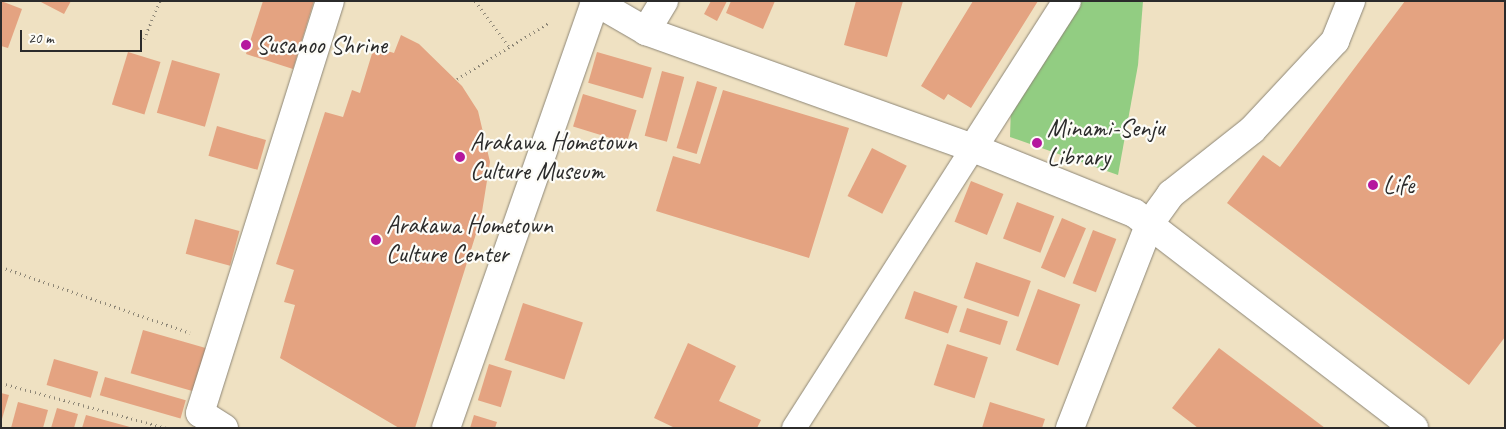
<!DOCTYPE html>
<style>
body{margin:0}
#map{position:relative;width:1506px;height:429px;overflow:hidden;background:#efe1c2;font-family:Caveat,sans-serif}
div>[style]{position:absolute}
.green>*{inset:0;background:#92cd82}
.building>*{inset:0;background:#e4a381;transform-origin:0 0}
.path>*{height:3px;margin-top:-1.5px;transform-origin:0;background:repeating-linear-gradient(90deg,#8d8676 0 1px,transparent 0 5px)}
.roads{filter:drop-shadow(0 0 1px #8d8676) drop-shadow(0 0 1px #8d8676)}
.lane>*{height:24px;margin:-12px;padding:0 12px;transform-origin:12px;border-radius:12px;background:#fff}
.street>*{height:28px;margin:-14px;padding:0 14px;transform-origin:14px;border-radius:14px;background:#fff}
.secondary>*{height:28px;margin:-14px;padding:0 14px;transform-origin:14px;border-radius:14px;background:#fff}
.dots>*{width:14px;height:14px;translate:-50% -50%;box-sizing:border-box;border:2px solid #fdfcf7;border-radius:50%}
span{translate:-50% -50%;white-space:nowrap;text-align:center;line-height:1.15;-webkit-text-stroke:4.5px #fdfcf7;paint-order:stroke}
.poi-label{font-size:25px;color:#2b2b2b}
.left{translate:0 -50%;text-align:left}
.frame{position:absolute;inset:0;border:2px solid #2b2b2b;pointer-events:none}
.scale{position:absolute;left:20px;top:30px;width:122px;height:22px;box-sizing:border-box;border:2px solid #2b2b2b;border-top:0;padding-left:6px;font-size:15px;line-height:18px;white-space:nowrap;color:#2b2b2b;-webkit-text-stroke:4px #fdfcf7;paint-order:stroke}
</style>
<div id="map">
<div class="green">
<div style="clip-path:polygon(1080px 1px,1143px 1px,1138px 65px,1118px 175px,1010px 137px,1011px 106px)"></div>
</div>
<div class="building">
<div style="clip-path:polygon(1px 1px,22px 9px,8px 48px,1px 46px)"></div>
<div style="clip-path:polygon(39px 1px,71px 1px,64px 14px)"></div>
<div style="clip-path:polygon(263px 1px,314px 1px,293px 69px,246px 54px)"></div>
<div style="clip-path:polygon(711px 1px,727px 1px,717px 21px,704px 14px)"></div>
<div style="clip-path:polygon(731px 1px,775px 1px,763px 29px,726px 13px)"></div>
<div style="clip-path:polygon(856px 1px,903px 1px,887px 57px,844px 45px)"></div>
<div style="clip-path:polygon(973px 1px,1038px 1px,971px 108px,948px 94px,944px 100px,921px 86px)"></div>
<div style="clip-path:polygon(1405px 1px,1505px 1px,1505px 337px,1469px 385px,1227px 203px,1263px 155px,1280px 167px)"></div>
<div style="clip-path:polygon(401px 35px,419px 44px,462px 86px,478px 111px,490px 162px,481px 218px,415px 428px,399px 428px,280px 358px,295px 305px,284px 302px,294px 270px,276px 264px,325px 112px,343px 117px,352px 90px,360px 93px,374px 47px,394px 53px)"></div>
<div style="left:128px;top:52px;width:34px;height:55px;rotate:17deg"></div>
<div style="left:597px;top:52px;width:57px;height:32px;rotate:16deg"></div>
<div style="left:172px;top:60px;width:50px;height:55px;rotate:16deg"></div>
<div style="left:662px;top:71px;width:23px;height:67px;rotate:15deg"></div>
<div style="left:697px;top:81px;width:21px;height:70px;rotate:17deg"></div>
<div style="clip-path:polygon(723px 90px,849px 128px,809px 258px,656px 211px,673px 156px,700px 164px)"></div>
<div style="left:583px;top:94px;width:56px;height:34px;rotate:17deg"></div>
<div style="left:217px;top:126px;width:51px;height:31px;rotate:16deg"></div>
<div style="left:872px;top:148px;width:39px;height:54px;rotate:27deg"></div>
<div style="left:971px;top:181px;width:35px;height:44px;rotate:22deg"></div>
<div style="left:1017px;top:202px;width:40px;height:39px;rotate:21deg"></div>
<div style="left:1062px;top:218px;width:26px;height:54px;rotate:23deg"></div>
<div style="left:195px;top:219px;width:46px;height:36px;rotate:15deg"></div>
<div style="left:1093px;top:230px;width:25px;height:57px;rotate:21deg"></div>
<div style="left:976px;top:262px;width:58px;height:38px;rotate:19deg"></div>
<div style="left:1038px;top:289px;width:45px;height:65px;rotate:20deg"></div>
<div style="left:914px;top:291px;width:46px;height:29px;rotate:19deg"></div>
<div style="left:523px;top:303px;width:63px;height:60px;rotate:18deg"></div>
<div style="left:967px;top:308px;width:43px;height:25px;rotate:18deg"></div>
<div style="left:143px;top:330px;width:66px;height:45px;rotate:16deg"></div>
<div style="clip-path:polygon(688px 343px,736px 366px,719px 401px,761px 420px,757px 428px,675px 428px,654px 418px)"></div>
<div style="left:947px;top:344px;width:43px;height:43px;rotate:18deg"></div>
<div style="clip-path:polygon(1219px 348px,1325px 428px,1198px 428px,1172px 408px)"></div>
<div style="left:54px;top:359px;width:46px;height:27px;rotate:16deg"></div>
<div style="left:489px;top:364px;width:24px;height:38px;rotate:17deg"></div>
<div style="left:105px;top:377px;width:84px;height:19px;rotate:16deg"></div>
<div style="clip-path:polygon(1px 393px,9px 395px,2px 419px,1px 419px)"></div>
<div style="clip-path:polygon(18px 402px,48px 410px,43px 428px,11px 428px)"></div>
<div style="clip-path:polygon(990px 402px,1045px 419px,1042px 428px,982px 428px)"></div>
<div style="clip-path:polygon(57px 408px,78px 414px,74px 428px,51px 428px)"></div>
<div style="clip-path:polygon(86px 415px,130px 427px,130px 428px,82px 428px)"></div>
<div style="clip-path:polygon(474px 415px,497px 422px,495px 428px,470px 428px)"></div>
</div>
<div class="path">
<div style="left:475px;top:1px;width:57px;rotate:53.5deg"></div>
<div style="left:144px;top:39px;width:41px;rotate:-67.2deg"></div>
<div style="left:457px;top:79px;width:109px;rotate:-31.5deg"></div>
<div style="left:1px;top:267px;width:200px;rotate:19.2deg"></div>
<div style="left:1px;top:383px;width:172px;rotate:15.2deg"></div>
</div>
<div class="roads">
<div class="lane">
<div style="left:794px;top:428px;width:332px;rotate:-57.4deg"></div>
</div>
<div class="street">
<div style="left:646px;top:31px;width:35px;rotate:-59deg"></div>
<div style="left:973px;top:148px;width:174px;rotate:-57.4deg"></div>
<div style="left:224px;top:428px;width:28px;rotate:-148deg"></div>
<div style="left:200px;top:413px;width:432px;rotate:-72.5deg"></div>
<div style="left:446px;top:428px;width:451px;rotate:-70.7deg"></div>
<div style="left:1070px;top:428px;width:220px;rotate:-68.7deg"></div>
<div style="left:1150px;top:223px;width:36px;rotate:-54deg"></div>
<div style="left:1171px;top:194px;width:103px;rotate:-38.3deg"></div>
<div style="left:1252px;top:130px;width:122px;rotate:-47deg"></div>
<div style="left:1335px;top:41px;width:43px;rotate:-68.2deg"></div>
</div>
<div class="secondary">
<div style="left:594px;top:1px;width:60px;rotate:30deg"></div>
<div style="left:646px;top:31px;width:347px;rotate:19.7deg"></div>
<div style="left:973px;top:148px;width:174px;rotate:22deg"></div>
<div style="left:1134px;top:213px;width:353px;rotate:37.5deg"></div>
</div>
</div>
<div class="dots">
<div style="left:246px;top:45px;background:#b5179e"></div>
<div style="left:1037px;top:143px;background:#b5179e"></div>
<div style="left:460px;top:157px;background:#b5179e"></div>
<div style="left:1373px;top:185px;background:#b5179e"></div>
<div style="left:376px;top:240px;background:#b5179e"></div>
</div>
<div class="poi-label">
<span class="left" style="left:256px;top:45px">Susanoo Shrine</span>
<span class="left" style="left:1047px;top:143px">Minami-Senju<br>Library</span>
<span class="left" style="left:470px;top:157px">Arakawa Hometown<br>Culture Museum</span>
<span class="left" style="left:1383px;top:185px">Life</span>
<span class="left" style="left:386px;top:240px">Arakawa Hometown<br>Culture Center</span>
</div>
<div class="frame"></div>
<div class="scale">20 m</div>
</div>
